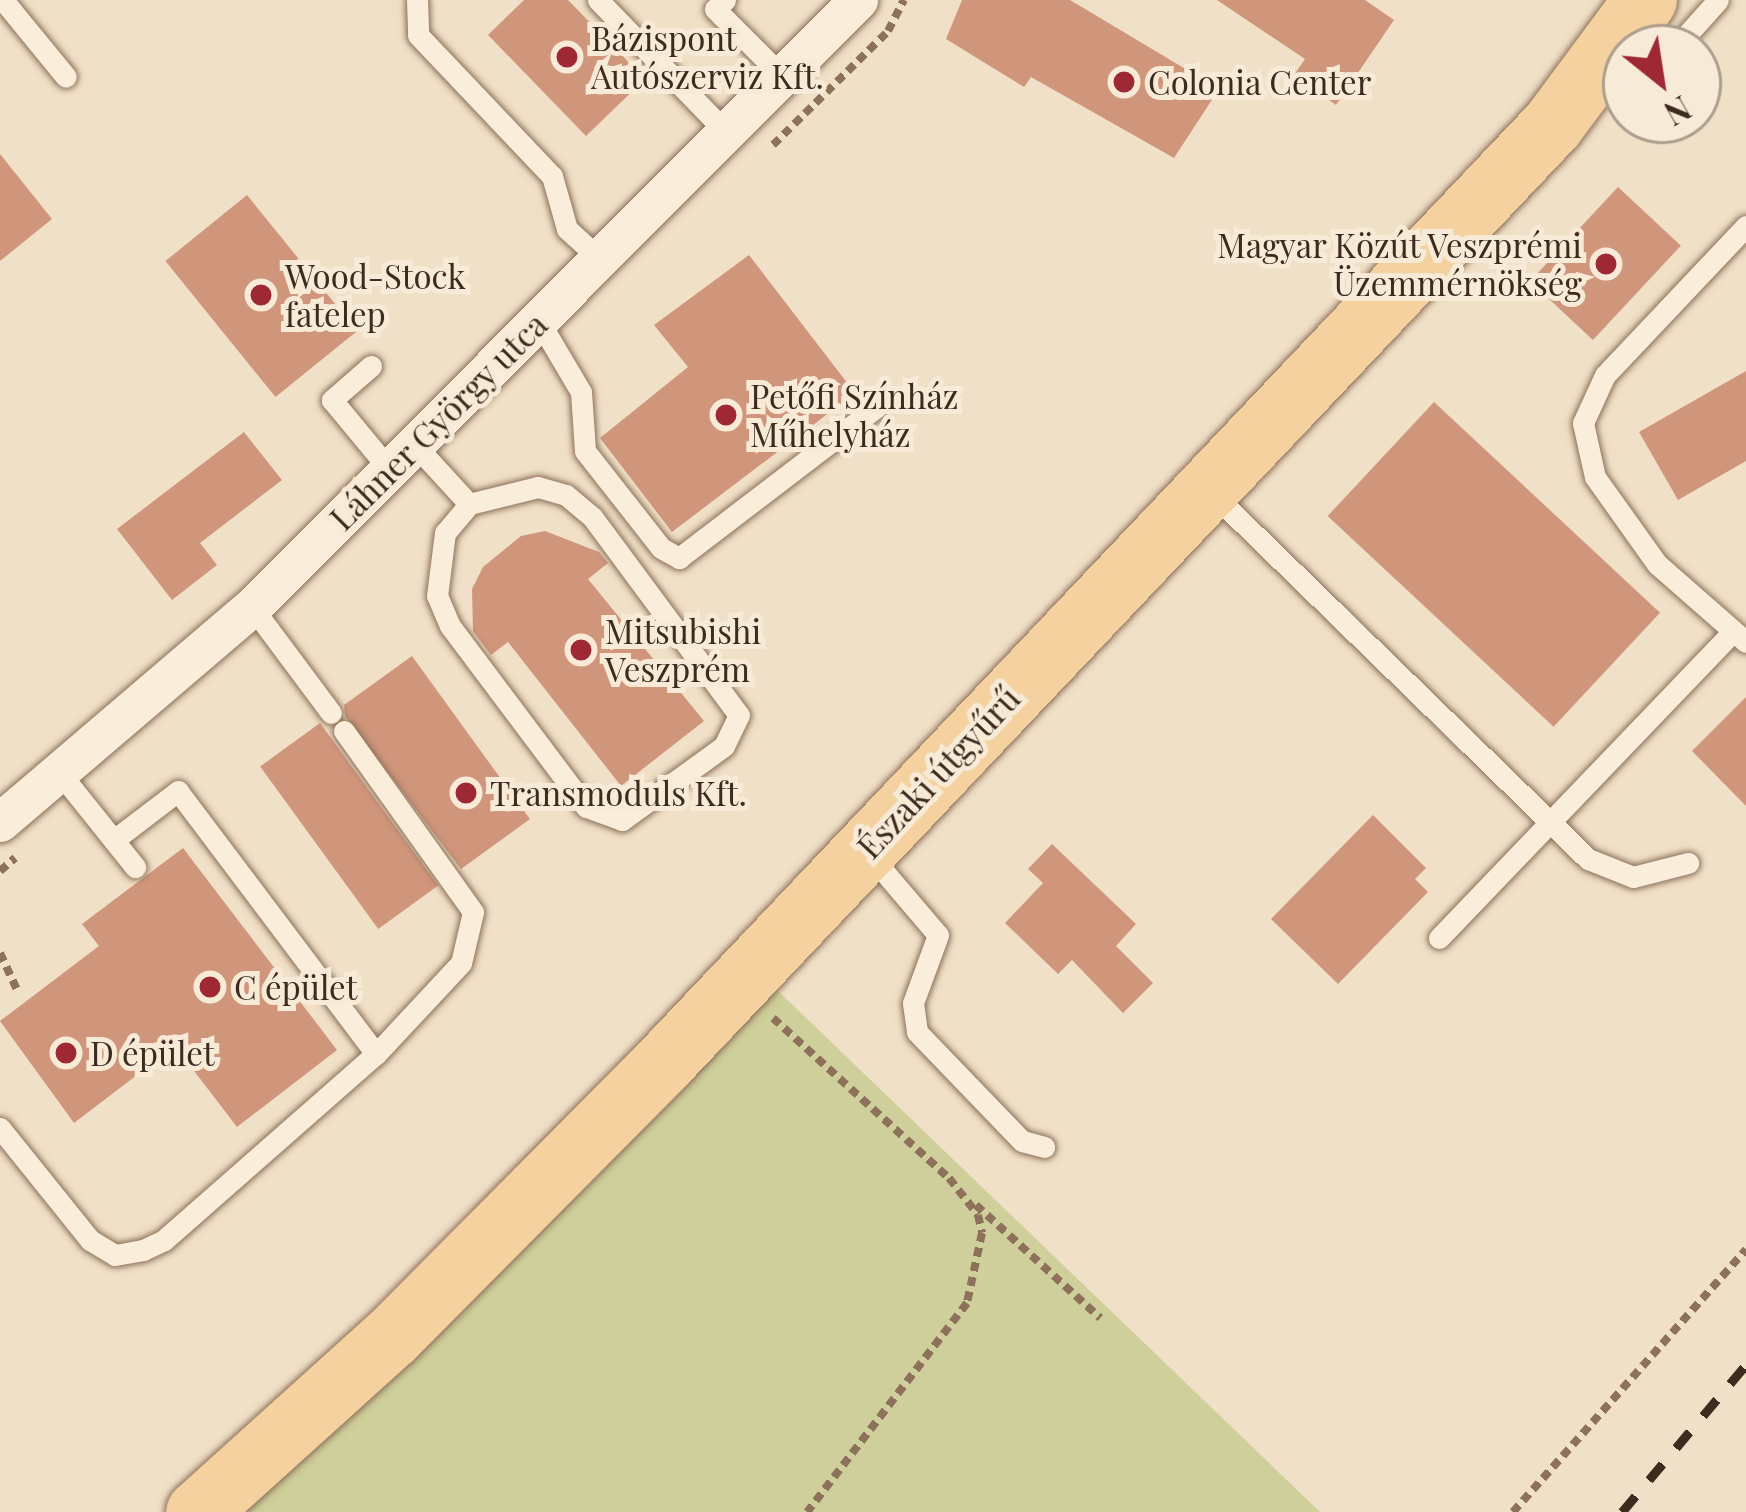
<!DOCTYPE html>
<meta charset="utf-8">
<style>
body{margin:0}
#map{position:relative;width:1746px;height:1512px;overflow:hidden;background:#f0e0c7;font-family:"Playfair Display",serif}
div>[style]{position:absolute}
.green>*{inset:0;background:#cecf9a}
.building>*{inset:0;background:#d0967b;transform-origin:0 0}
.path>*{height:8px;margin-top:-4px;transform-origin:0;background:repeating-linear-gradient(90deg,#8d715b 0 9px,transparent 0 15px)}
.roads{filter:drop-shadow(0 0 3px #8d715b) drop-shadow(0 0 3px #8d715b)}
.service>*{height:21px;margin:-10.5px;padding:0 10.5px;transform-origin:10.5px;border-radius:10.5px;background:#faeedb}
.minor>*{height:39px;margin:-19.5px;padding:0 19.5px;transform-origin:19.5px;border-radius:19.5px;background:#faeedb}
.primary>*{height:63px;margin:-31.5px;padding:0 31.5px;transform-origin:31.5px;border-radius:31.5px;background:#f4d19e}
.rail>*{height:9px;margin-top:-4.5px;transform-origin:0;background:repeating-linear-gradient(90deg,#3d2b1f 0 21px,transparent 0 42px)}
.dots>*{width:33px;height:33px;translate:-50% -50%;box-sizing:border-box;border:6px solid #f7ebd7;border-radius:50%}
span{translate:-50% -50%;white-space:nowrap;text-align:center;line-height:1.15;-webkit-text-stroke:10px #f7ebd7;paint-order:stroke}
.poi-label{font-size:33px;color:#3d2b1f}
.left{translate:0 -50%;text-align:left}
.right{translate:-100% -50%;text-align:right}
.street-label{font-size:33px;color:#3d2b1f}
.north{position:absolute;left:1602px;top:24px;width:120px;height:120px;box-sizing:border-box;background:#f7ebd7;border:3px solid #ad9e8d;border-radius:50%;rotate:150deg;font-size:33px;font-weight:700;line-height:48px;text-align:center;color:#3d2b1f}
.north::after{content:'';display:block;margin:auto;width:42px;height:54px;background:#9e2935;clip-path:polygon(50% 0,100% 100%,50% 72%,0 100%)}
</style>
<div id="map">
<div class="green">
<div style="clip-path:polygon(749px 963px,1320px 1512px,189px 1512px)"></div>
</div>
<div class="building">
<div style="clip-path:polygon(524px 0,568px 0,645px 79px,586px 136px,488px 35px)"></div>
<div style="clip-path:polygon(962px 0,1070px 0,1219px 89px,1174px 158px,1031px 77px,1024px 87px,946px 39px)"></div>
<div style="clip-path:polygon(1217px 0,1365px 0,1394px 20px,1336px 105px,1294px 75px,1305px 59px)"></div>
<div style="clip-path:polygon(0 154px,52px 219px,0 261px)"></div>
<div style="left:1618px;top:187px;width:86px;height:129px;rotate:43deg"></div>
<div style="left:247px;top:195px;width:175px;height:105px;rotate:51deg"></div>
<div style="clip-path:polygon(749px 255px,855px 393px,672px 532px,600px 438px,688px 367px,654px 325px)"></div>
<div style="clip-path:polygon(1746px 371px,1746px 461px,1678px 500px,1639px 432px)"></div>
<div style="left:1434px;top:402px;width:309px;height:156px;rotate:43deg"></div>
<div style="clip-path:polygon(244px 432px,282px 480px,200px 543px,217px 565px,172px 600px,117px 529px)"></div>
<div style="clip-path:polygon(545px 531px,599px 552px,608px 563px,588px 579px,704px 721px,621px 786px,508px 642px,491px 655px,473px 631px,472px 589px,483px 567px,521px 536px)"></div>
<div style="clip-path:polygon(412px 656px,530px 819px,461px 869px,345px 716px,344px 705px)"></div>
<div style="clip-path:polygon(1746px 697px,1746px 806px,1692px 751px)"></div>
<div style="left:320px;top:723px;width:201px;height:74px;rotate:54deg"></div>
<div style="clip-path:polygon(1373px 815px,1426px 868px,1415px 879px,1428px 892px,1338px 984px,1271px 919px)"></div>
<div style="clip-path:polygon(1052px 844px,1136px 924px,1116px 946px,1153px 983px,1123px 1013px,1072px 960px,1058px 974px,1005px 923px,1043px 883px,1028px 869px)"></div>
<div style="clip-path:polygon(183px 848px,337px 1050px,237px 1127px,175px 1046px,74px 1123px,0 1021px,99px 946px,82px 924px)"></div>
</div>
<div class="path">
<div style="left:773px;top:145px;width:162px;rotate:-44.7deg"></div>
<div style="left:888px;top:31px;width:35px;rotate:-63deg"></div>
<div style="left:0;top:871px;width:20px;rotate:-41deg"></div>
<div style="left:0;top:953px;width:43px;rotate:65.2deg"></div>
<div style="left:773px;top:1018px;width:238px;rotate:42.3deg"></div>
<div style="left:949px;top:1178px;width:47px;rotate:51.9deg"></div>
<div style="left:978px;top:1215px;width:18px;rotate:77deg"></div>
<div style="left:982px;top:1233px;width:72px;rotate:102.1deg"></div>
<div style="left:967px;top:1303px;width:263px;rotate:127.4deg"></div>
<div style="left:976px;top:1205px;width:168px;rotate:42.3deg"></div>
<div style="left:1513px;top:1512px;width:351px;rotate:-48.4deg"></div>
</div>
<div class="roads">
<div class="service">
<div style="left:3px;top:0;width:99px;rotate:50.7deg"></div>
<div style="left:417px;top:0;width:35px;rotate:88deg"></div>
<div style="left:418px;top:35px;width:195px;rotate:46.5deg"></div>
<div style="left:552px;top:176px;width:55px;rotate:74.2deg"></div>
<div style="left:567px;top:229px;width:45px;rotate:42.3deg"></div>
<div style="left:598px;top:0;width:184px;rotate:45.9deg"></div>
<div style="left:725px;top:0;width:13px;rotate:138deg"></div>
<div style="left:715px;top:9px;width:95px;rotate:45deg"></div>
<div style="left:1675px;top:48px;width:64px;rotate:-48.1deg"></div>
<div style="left:1746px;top:226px;width:205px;rotate:133.4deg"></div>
<div style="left:1605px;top:375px;width:53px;rotate:114.6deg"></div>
<div style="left:1583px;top:423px;width:55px;rotate:77.5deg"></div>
<div style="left:1595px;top:477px;width:107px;rotate:54.5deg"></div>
<div style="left:1657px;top:564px;width:118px;rotate:41.2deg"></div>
<div style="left:539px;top:321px;width:82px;rotate:59.4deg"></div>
<div style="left:581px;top:392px;width:59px;rotate:86.1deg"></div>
<div style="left:585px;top:451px;width:123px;rotate:51.9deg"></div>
<div style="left:661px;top:548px;width:21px;rotate:29deg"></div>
<div style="left:679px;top:558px;width:250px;rotate:-37.4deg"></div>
<div style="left:371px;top:366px;width:52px;rotate:138.9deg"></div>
<div style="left:332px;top:400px;width:91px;rotate:50.4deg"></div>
<div style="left:415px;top:445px;width:80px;rotate:47.5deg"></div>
<div style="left:538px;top:487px;width:29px;rotate:16deg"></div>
<div style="left:566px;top:495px;width:35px;rotate:40deg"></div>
<div style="left:593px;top:518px;width:245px;rotate:53.5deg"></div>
<div style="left:739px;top:715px;width:34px;rotate:116deg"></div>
<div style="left:724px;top:746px;width:126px;rotate:144deg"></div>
<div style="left:622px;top:820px;width:38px;rotate:-160deg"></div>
<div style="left:586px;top:807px;width:226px;rotate:-126.9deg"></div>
<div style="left:450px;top:626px;width:33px;rotate:-113deg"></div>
<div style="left:437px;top:596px;width:64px;rotate:-82.8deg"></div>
<div style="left:445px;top:533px;width:38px;rotate:-50deg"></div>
<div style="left:469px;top:504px;width:71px;rotate:-13.8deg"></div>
<div style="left:1212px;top:493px;width:525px;rotate:44.23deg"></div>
<div style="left:1588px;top:859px;width:48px;rotate:21.8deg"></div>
<div style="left:1633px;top:877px;width:57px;rotate:-14.3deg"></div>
<div style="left:252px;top:607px;width:132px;rotate:53.3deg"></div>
<div style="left:344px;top:731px;width:222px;rotate:54.5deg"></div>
<div style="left:473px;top:912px;width:52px;rotate:103.2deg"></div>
<div style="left:461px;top:963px;width:125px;rotate:133deg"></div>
<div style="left:59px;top:772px;width:122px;rotate:51.3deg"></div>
<div style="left:869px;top:854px;width:106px;rotate:49.6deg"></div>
<div style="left:938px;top:935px;width:72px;rotate:110.2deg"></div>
<div style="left:913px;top:1003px;width:29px;rotate:82deg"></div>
<div style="left:917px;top:1032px;width:151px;rotate:46.1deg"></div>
<div style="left:1022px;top:1141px;width:23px;rotate:15deg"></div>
<div style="left:1439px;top:938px;width:425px;rotate:-46.2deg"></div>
<div style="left:0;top:1128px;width:144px;rotate:51.2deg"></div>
<div style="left:90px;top:1240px;width:29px;rotate:31deg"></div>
<div style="left:115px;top:1255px;width:28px;rotate:-10deg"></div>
<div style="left:143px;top:1250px;width:23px;rotate:-25deg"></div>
<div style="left:164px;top:1240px;width:282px;rotate:-41.3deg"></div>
<div style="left:376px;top:1054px;width:329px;rotate:-127deg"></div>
<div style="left:178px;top:791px;width:81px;rotate:142.6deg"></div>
</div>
<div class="minor">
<div style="left:0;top:822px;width:331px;rotate:-40.5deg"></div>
<div style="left:252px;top:607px;width:858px;rotate:-45.05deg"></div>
</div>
<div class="primary">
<div style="left:197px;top:1512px;width:263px;rotate:-42.1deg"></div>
<div style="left:392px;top:1336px;width:385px;rotate:-45.2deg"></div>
<div style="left:663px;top:1063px;width:1292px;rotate:-46.54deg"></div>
<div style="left:1552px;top:125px;width:156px;rotate:-53.4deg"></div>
</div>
</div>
<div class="rail">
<div style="left:1622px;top:1512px;width:192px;rotate:-49.9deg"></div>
</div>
<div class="dots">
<div style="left:567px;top:57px;background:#9e2935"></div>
<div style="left:1124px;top:82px;background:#9e2935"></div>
<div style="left:1606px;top:264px;background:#9e2935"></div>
<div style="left:261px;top:295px;background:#9e2935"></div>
<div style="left:726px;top:415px;background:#9e2935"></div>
<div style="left:581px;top:650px;background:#9e2935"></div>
<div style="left:466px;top:793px;background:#9e2935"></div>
<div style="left:210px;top:987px;background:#9e2935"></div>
<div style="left:66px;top:1053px;background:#9e2935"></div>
</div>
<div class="poi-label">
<span class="left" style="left:591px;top:57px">Bázispont<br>Autószerviz Kft.</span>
<span class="left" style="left:1148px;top:82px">Colonia Center</span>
<span class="right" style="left:1582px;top:264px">Magyar Közút Veszprémi<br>Üzemmérnökség</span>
<span class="left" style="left:285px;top:295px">Wood-Stock<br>fatelep</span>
<span class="left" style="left:750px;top:415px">Petőfi Színház<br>Műhelyház</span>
<span class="left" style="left:605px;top:650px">Mitsubishi<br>Veszprém</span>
<span class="left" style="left:490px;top:793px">Transmoduls Kft.</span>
<span class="left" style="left:234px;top:987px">C épület</span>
<span class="left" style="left:90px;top:1053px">D épület</span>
</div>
<div class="street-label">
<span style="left:438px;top:421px;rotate:-45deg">Láhner György utca</span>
<span style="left:938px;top:772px;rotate:-47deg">Északi útgyűrű</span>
</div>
<div class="north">N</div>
</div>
